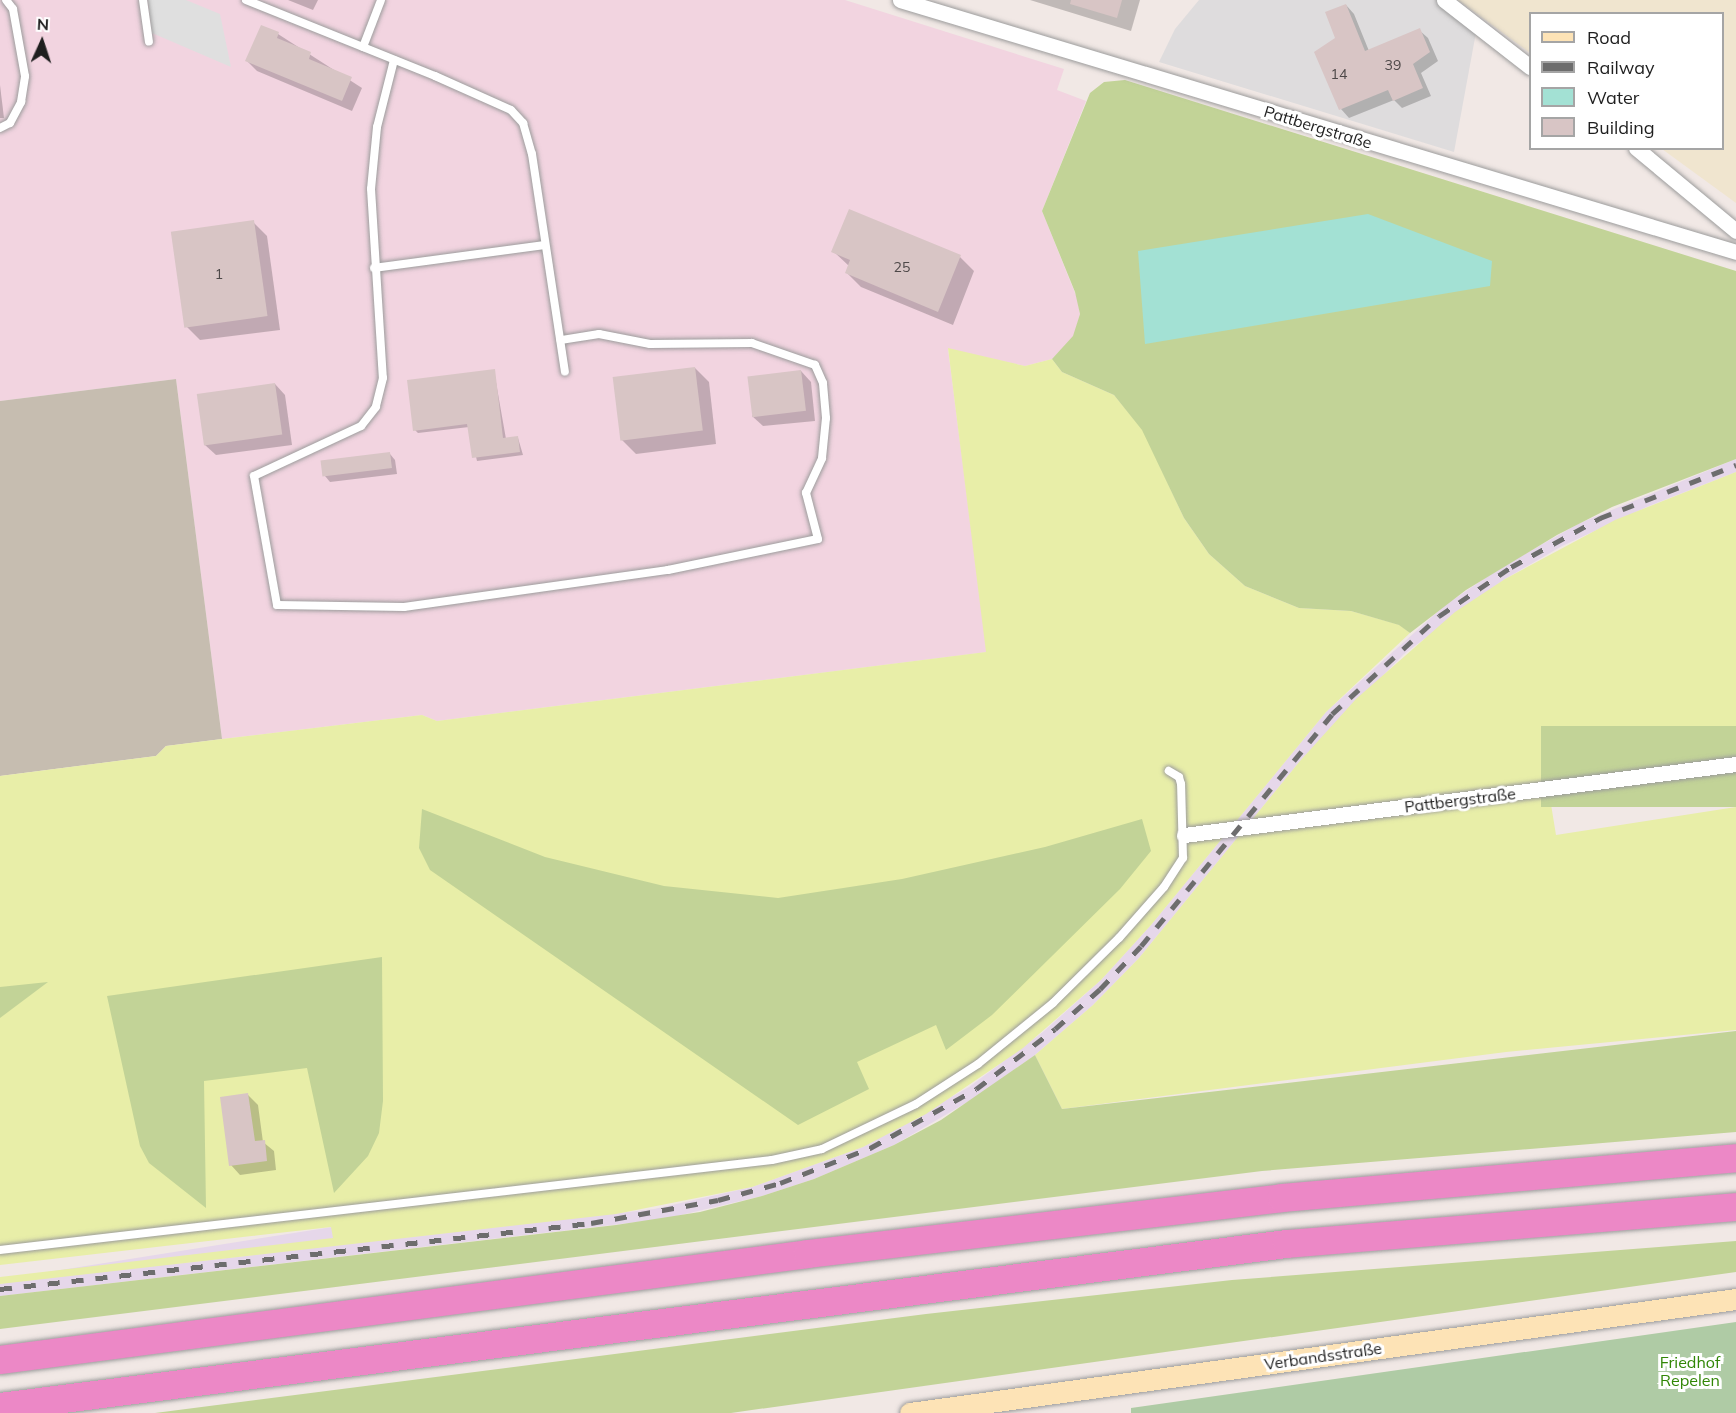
<!DOCTYPE html>
<meta charset="utf-8">
<style>
body{margin:0}
#map{position:relative;width:1736px;height:1413px;overflow:hidden;background:#f1e8e5;font-family:Mulish,sans-serif}
div>[style]{position:absolute}
.residential>*{inset:0;background:#dedcdd}
.commercial>*{inset:0;background:#f2d4e0}
.industrial>*{inset:0;background:#e6d7ea;transform-origin:0 0}
.construction>*{inset:0;background:#c6bdb0}
.farmland>*{inset:0;background:#f0e5cf}
.grass>*{inset:0;background:#e8eea8}
.forest>*{inset:0;background:#c2d397;transform-origin:0 0}
.cemetery>*{inset:0;background:#afcba5}
.parking>*{inset:0;background:#dfdfdf}
.water>*{inset:0;background:#a3e1d4}
.shadow>*{inset:0;background:#0003}
.building>*{inset:0;background:#d8c5c5;transform-origin:0 0}
.roads{filter:drop-shadow(0 0 2px #9c9c9c) drop-shadow(0 0 2px #9c9c9c)}
.service>*{height:8px;margin:-4px;padding:0 4px;transform-origin:4px;border-radius:4px;background:#fff}
.minor>*{height:15px;margin:-7.5px;padding:0 7.5px;transform-origin:7.5px;border-radius:7.5px;background:#fff}
.secondary>*{height:21px;margin:-10.5px;padding:0 10.5px;transform-origin:10.5px;border-radius:10.5px;background:#fde3b6}
.motorway>*{height:28px;margin:-14px;padding:0 14px;transform-origin:14px;border-radius:14px;background:#ec88c6}
.rail>*{height:4.5px;margin-top:-2.25px;transform-origin:0;background:repeating-linear-gradient(90deg,#6d6d6d 0 12px,transparent 0 24px)}
span{translate:-50% -50%;white-space:nowrap;text-align:center;line-height:1.15;-webkit-text-stroke:6px #fff;paint-order:stroke}
.number-label{font-size:14px;color:#4d4848}
.number-label span{-webkit-text-stroke-width:0}
.street-label{font-size:16px;color:#1f1f1f}
.park-label{font-size:16px;color:#318605}
.legend{position:absolute;left:1529px;top:12px;width:195px;height:138px;box-sizing:border-box;background:#fff;border:2px solid #a5a5a5;margin:0;padding:8px 10px;list-style:none;font-size:18px;color:#1f1f1f}
.legend li{display:flex;align-items:center;gap:12px;height:30px}
.legend b{width:30px;border:2px solid #a5a5a5}
.north{position:absolute;left:12px;top:12px;width:60px;height:60px;-webkit-text-stroke:4px #fff;paint-order:stroke;rotate:3deg;font-size:16px;font-weight:700;line-height:24px;text-align:center;color:#1f1f1f}
.north::after{content:'';display:block;margin:auto;width:21px;height:27px;background:#1f1f1f;clip-path:polygon(50% 0,100% 100%,50% 72%,0 100%)}
</style>
<div id="map">
<div class="residential">
<div style="clip-path:polygon(1199px 0,1457px 0,1477px 27px,1454px 152px,1159px 62px,1175px 29px)"></div>
</div>
<div class="commercial">
<div style="clip-path:polygon(0 0,845px 0,1064px 69px,1057px 90px,1086px 101px,1042px 211px,1077px 298px,1080px 314px,1074px 336px,1052px 359px,1025px 366px,948px 349px,987px 652px,437px 721px,422px 715px,222px 739px,176px 379px,0 401px)"></div>
</div>
<div class="industrial">
<div style="clip-path:polygon(1736px 459px,1736px 472px,1649px 506px,1562px 546px,1505px 579px,1404px 654px,1300px 761px,1139px 958px,1093px 1005px,1035px 1055px,976px 1097px,894px 1145px,814px 1179px,762px 1196px,664px 1219px,0 1296px,0 1284px,654px 1209px,752px 1187px,863px 1147px,969px 1087px,1043px 1032px,1101px 980px,1151px 925px,1326px 712px,1444px 606px,1500px 568px,1580px 523px)"></div>
<div style="left:332px;top:1227px;width:12px;height:334px;rotate:81deg"></div>
</div>
<div class="construction">
<div style="clip-path:polygon(176px 379px,222px 739px,166px 746px,156px 756px,0 776px,0 401px)"></div>
</div>
<div class="farmland">
<div style="clip-path:polygon(1458px 0,1736px 0,1736px 203px,1662px 149px,1722px 148px,1722px 14px,1530px 14px,1530px 53px)"></div>
</div>
<div class="grass">
<div style="clip-path:polygon(948px 348px,1025px 366px,1052px 359px,1062px 372px,1114px 395px,1143px 430px,1184px 518px,1209px 554px,1245px 586px,1299px 608px,1351px 611px,1400px 625px,1410px 633px,1326px 712px,1151px 925px,1101px 980px,1023px 1048px,926px 1114px,863px 1147px,752px 1187px,616px 1214px,0 1284px,0 1277px,333px 1238px,331px 1227px,0 1265px,0 776px,156px 756px,166px 746px,222px 739px,422px 715px,437px 721px,986px 652px)"></div>
<div style="clip-path:polygon(1736px 472px,1736px 726px,1543px 755px,1556px 835px,1736px 807px,1736px 1030px,1506px 1052px,1062px 1109px,1035px 1055px,1093px 1005px,1139px 958px,1300px 761px,1356px 699px,1455px 612px,1505px 579px,1615px 520px)"></div>
</div>
<div class="forest">
<div style="clip-path:polygon(1125px 80px,1736px 271px,1736px 459px,1612px 507px,1557px 535px,1466px 590px,1410px 633px,1399px 625px,1351px 611px,1299px 608px,1245px 586px,1209px 554px,1184px 518px,1142px 430px,1114px 395px,1062px 372px,1052px 359px,1073px 336px,1080px 314px,1075px 292px,1042px 211px,1090px 93px,1104px 82px)"></div>
<div style="left:1736px;top:726px;width:81px;height:195px;rotate:90deg"></div>
<div style="clip-path:polygon(422px 809px,545px 857px,664px 886px,778px 898px,902px 879px,1045px 847px,1142px 819px,1151px 851px,1120px 889px,992px 1015px,946px 1050px,936px 1025px,857px 1062px,869px 1089px,798px 1125px,430px 870px,419px 848px)"></div>
<div style="clip-path:polygon(382px 957px,383px 1101px,379px 1133px,368px 1156px,334px 1193px,307px 1068px,204px 1081px,206px 1208px,149px 1163px,140px 1146px,107px 996px)"></div>
<div style="clip-path:polygon(48px 982px,0 1018px,0 987px)"></div>
<div style="clip-path:polygon(1736px 1031px,1736px 1132px,1262px 1171px,0 1329px,0 1296px,616px 1225px,700px 1212px,762px 1196px,814px 1179px,894px 1145px,941px 1120px,1035px 1055px,1062px 1109px)"></div>
<div style="clip-path:polygon(1736px 1241px,1736px 1272px,731px 1413px,155px 1413px,926px 1314px,1232px 1280px)"></div>
</div>
<div class="cemetery">
<div style="clip-path:polygon(1736px 1322px,1736px 1413px,1131px 1413px,1131px 1408px)"></div>
</div>
<div class="parking">
<div style="clip-path:polygon(148px 0,186px 0,220px 14px,231px 67px,152px 33px)"></div>
</div>
<div class="water">
<div style="clip-path:polygon(1368px 214px,1492px 261px,1490px 286px,1145px 344px,1138px 251px)"></div>
</div>
<div class="shadow">
<div style="clip-path:polygon(288px 0,318px 0,313px 10px)"></div>
<div style="clip-path:polygon(1030px 0,1140px 0,1131px 31px)"></div>
<div style="clip-path:polygon(1346px 5px,1354px 14px,1369px 51px,1419px 30px,1428px 38px,1438px 61px,1421px 73px,1431px 96px,1402px 108px,1394px 100px,1349px 118px,1341px 109px,1316px 52px,1337px 39px)"></div>
<div style="clip-path:polygon(278px 34px,362px 88px,352px 111px,257px 71px,247px 61px)"></div>
<div style="clip-path:polygon(0 85px,4px 118px,0 118px)"></div>
<div style="clip-path:polygon(253px 222px,267px 236px,280px 330px,200px 340px,186px 326px)"></div>
<div style="clip-path:polygon(833px 251px,960px 257px,974px 271px,953px 325px,861px 287px,847px 273px,849px 266px)"></div>
<div style="clip-path:polygon(695px 368px,709px 382px,716px 444px,636px 454px,622px 440px)"></div>
<div style="clip-path:polygon(494px 371px,506px 439px,518px 438px,523px 455px,477px 461px,469px 427px,418px 433px,415px 430px)"></div>
<div style="clip-path:polygon(801px 371px,811px 382px,815px 421px,763px 426px,752px 416px)"></div>
<div style="clip-path:polygon(275px 384px,285px 395px,292px 445px,216px 455px,205px 445px)"></div>
<div style="clip-path:polygon(390px 454px,395px 460px,397px 474px,330px 482px,325px 476px)"></div>
<div style="clip-path:polygon(248px 1095px,258px 1105px,263px 1142px,274px 1151px,276px 1170px,240px 1175px,231px 1165px)"></div>
</div>
<div class="building">
<div style="clip-path:polygon(1071px 0,1122px 0,1117px 18px,1070px 4px)"></div>
<div style="clip-path:polygon(1346px 4px,1365px 51px,1420px 28px,1430px 52px,1413px 64px,1423px 88px,1393px 101px,1388px 90px,1339px 110px,1314px 52px,1335px 38px,1325px 12px)"></div>
<div style="clip-path:polygon(261px 25px,279px 32px,277px 38px,311px 52px,309px 59px,352px 77px,342px 101px,245px 61px)"></div>
<div style="clip-path:polygon(849px 209px,961px 255px,938px 312px,845px 273px,850px 260px,831px 252px)"></div>
<div style="left:254px;top:220px;width:97px;height:84px;rotate:82deg"></div>
<div style="left:695px;top:367px;width:64px;height:83px;rotate:83deg"></div>
<div style="clip-path:polygon(495px 369px,503px 438px,518px 436px,520px 452px,472px 458px,467px 424px,413px 431px,407px 380px)"></div>
<div style="left:801px;top:370px;width:41px;height:54px;rotate:83deg"></div>
<div style="left:275px;top:383px;width:52px;height:79px;rotate:82deg"></div>
<div style="left:390px;top:452px;width:16px;height:70px;rotate:83deg"></div>
<div style="clip-path:polygon(248px 1093px,255px 1141px,265px 1140px,267px 1161px,229px 1166px,220px 1097px)"></div>
</div>
<div class="roads">
<div class="service">
<div style="left:143px;top:0;width:42px;rotate:81.9deg"></div>
<div style="left:246px;top:0;width:204px;rotate:21.9deg"></div>
<div style="left:435px;top:76px;width:83px;rotate:24.1deg"></div>
<div style="left:511px;top:110px;width:18px;rotate:47deg"></div>
<div style="left:523px;top:123px;width:32px;rotate:74deg"></div>
<div style="left:532px;top:154px;width:220px;rotate:81.4deg"></div>
<div style="left:363px;top:47px;width:50px;rotate:-69deg"></div>
<div style="left:394px;top:60px;width:69px;rotate:104.2deg"></div>
<div style="left:377px;top:127px;width:62px;rotate:95.5deg"></div>
<div style="left:371px;top:189px;width:189px;rotate:86.4deg"></div>
<div style="left:383px;top:378px;width:30px;rotate:104deg"></div>
<div style="left:376px;top:407px;width:24px;rotate:128deg"></div>
<div style="left:361px;top:426px;width:118px;rotate:155deg"></div>
<div style="left:254px;top:476px;width:131px;rotate:79.9deg"></div>
<div style="left:277px;top:605px;width:127px;rotate:0.9deg"></div>
<div style="left:404px;top:607px;width:267px;rotate:-8deg"></div>
<div style="left:668px;top:570px;width:153px;rotate:-11.7deg"></div>
<div style="left:818px;top:539px;width:48px;rotate:-104.6deg"></div>
<div style="left:806px;top:493px;width:38px;rotate:-65deg"></div>
<div style="left:822px;top:458px;width:40px;rotate:-84.3deg"></div>
<div style="left:826px;top:418px;width:35px;rotate:-95deg"></div>
<div style="left:823px;top:383px;width:20px;rotate:-114deg"></div>
<div style="left:815px;top:365px;width:67px;rotate:-160.8deg"></div>
<div style="left:752px;top:343px;width:102px;rotate:179.4deg"></div>
<div style="left:650px;top:344px;width:52px;rotate:-168.9deg"></div>
<div style="left:599px;top:334px;width:39px;rotate:171deg"></div>
<div style="left:0;top:128px;width:11px;rotate:-27deg"></div>
<div style="left:10px;top:123px;width:24px;rotate:-62deg"></div>
<div style="left:21px;top:102px;width:26px;rotate:-81deg"></div>
<div style="left:25px;top:76px;width:68px;rotate:-100.2deg"></div>
<div style="left:13px;top:9px;width:11px;rotate:-128deg"></div>
<div style="left:374px;top:268px;width:172px;rotate:-7.7deg"></div>
<div style="left:0;top:1250px;width:777px;rotate:-6.65deg"></div>
<div style="left:772px;top:1160px;width:51px;rotate:-12.4deg"></div>
<div style="left:822px;top:1149px;width:104px;rotate:-25.6deg"></div>
<div style="left:916px;top:1104px;width:74px;rotate:-32.8deg"></div>
<div style="left:978px;top:1064px;width:97px;rotate:-39.1deg"></div>
<div style="left:1053px;top:1003px;width:93px;rotate:-44.6deg"></div>
<div style="left:1119px;top:938px;width:68px;rotate:-48.6deg"></div>
<div style="left:1164px;top:887px;width:35px;rotate:-57deg"></div>
<div style="left:1183px;top:858px;width:74px;rotate:-91.5deg"></div>
<div style="left:1181px;top:784px;width:7px;rotate:-106deg"></div>
<div style="left:1179px;top:777px;width:12px;rotate:-149deg"></div>
</div>
<div class="minor">
<div style="left:900px;top:0;width:873px;rotate:16.77deg"></div>
<div style="left:1444px;top:0;width:109px;rotate:37.9deg"></div>
<div style="left:1636px;top:148px;width:130px;rotate:39.7deg"></div>
<div style="left:1184px;top:835px;width:557px;rotate:-7.33deg"></div>
</div>
<div class="secondary">
<div style="left:910px;top:1413px;width:834px;rotate:-7.86deg"></div>
</div>
<div class="motorway">
<div style="left:0;top:1360px;width:815px;rotate:-7.47deg"></div>
<div style="left:808px;top:1254px;width:477px;rotate:-6.7deg"></div>
<div style="left:1282px;top:1198px;width:456px;rotate:-5deg"></div>
<div style="left:0;top:1407px;width:1297px;rotate:-7.22deg"></div>
<div style="left:1287px;top:1244px;width:451px;rotate:-4.7deg"></div>
</div>
</div>
<div class="rail">
<div style="left:0;top:1289px;width:595px;rotate:-6.37deg"></div>
<div style="left:591px;top:1223px;width:129px;rotate:-10.3deg"></div>
<div style="left:718px;top:1200px;width:64px;rotate:-15.3deg"></div>
<div style="left:780px;top:1183px;width:97px;rotate:-21.3deg"></div>
<div style="left:870px;top:1148px;width:121px;rotate:-29.1deg"></div>
<div style="left:976px;top:1089px;width:99px;rotate:-37.2deg"></div>
<div style="left:1055px;top:1029px;width:60px;rotate:-41.6deg"></div>
<div style="left:1100px;top:989px;width:59px;rotate:-46.4deg"></div>
<div style="left:1141px;top:946px;width:301px;rotate:-50.5deg"></div>
<div style="left:1332px;top:714px;width:145px;rotate:-42.5deg"></div>
<div style="left:1439px;top:616px;width:87px;rotate:-34.2deg"></div>
<div style="left:1511px;top:567px;width:102px;rotate:-28.8deg"></div>
<div style="left:1600px;top:518px;width:146px;rotate:-21.3deg"></div>
</div>
<div class="number-label">
<span style="left:1393px;top:65px">39</span>
<span style="left:1339px;top:74px">14</span>
<span style="left:902px;top:267px">25</span>
<span style="left:219px;top:274px">1</span>
</div>
<div class="street-label">
<span style="left:1318px;top:127px;rotate:17deg">Pattbergstraße</span>
<span style="left:1460px;top:800px;rotate:-7deg">Pattbergstraße</span>
<span style="left:1323px;top:1356px;rotate:-8deg">Verbandsstraße</span>
</div>
<div class="park-label">
<span style="left:1690px;top:1371px">Friedhof<br>Repelen</span>
</div>
<ul class="legend">
<li><b style="height:8px;background:#fde3b6"></b>Road</li>
<li><b style="height:8px;background:#6d6d6d"></b>Railway</li>
<li><b style="height:16px;background:#a3e1d4"></b>Water</li>
<li><b style="height:16px;background:#d8c5c5"></b>Building</li>
</ul>
<div class="north">N</div>
</div>
